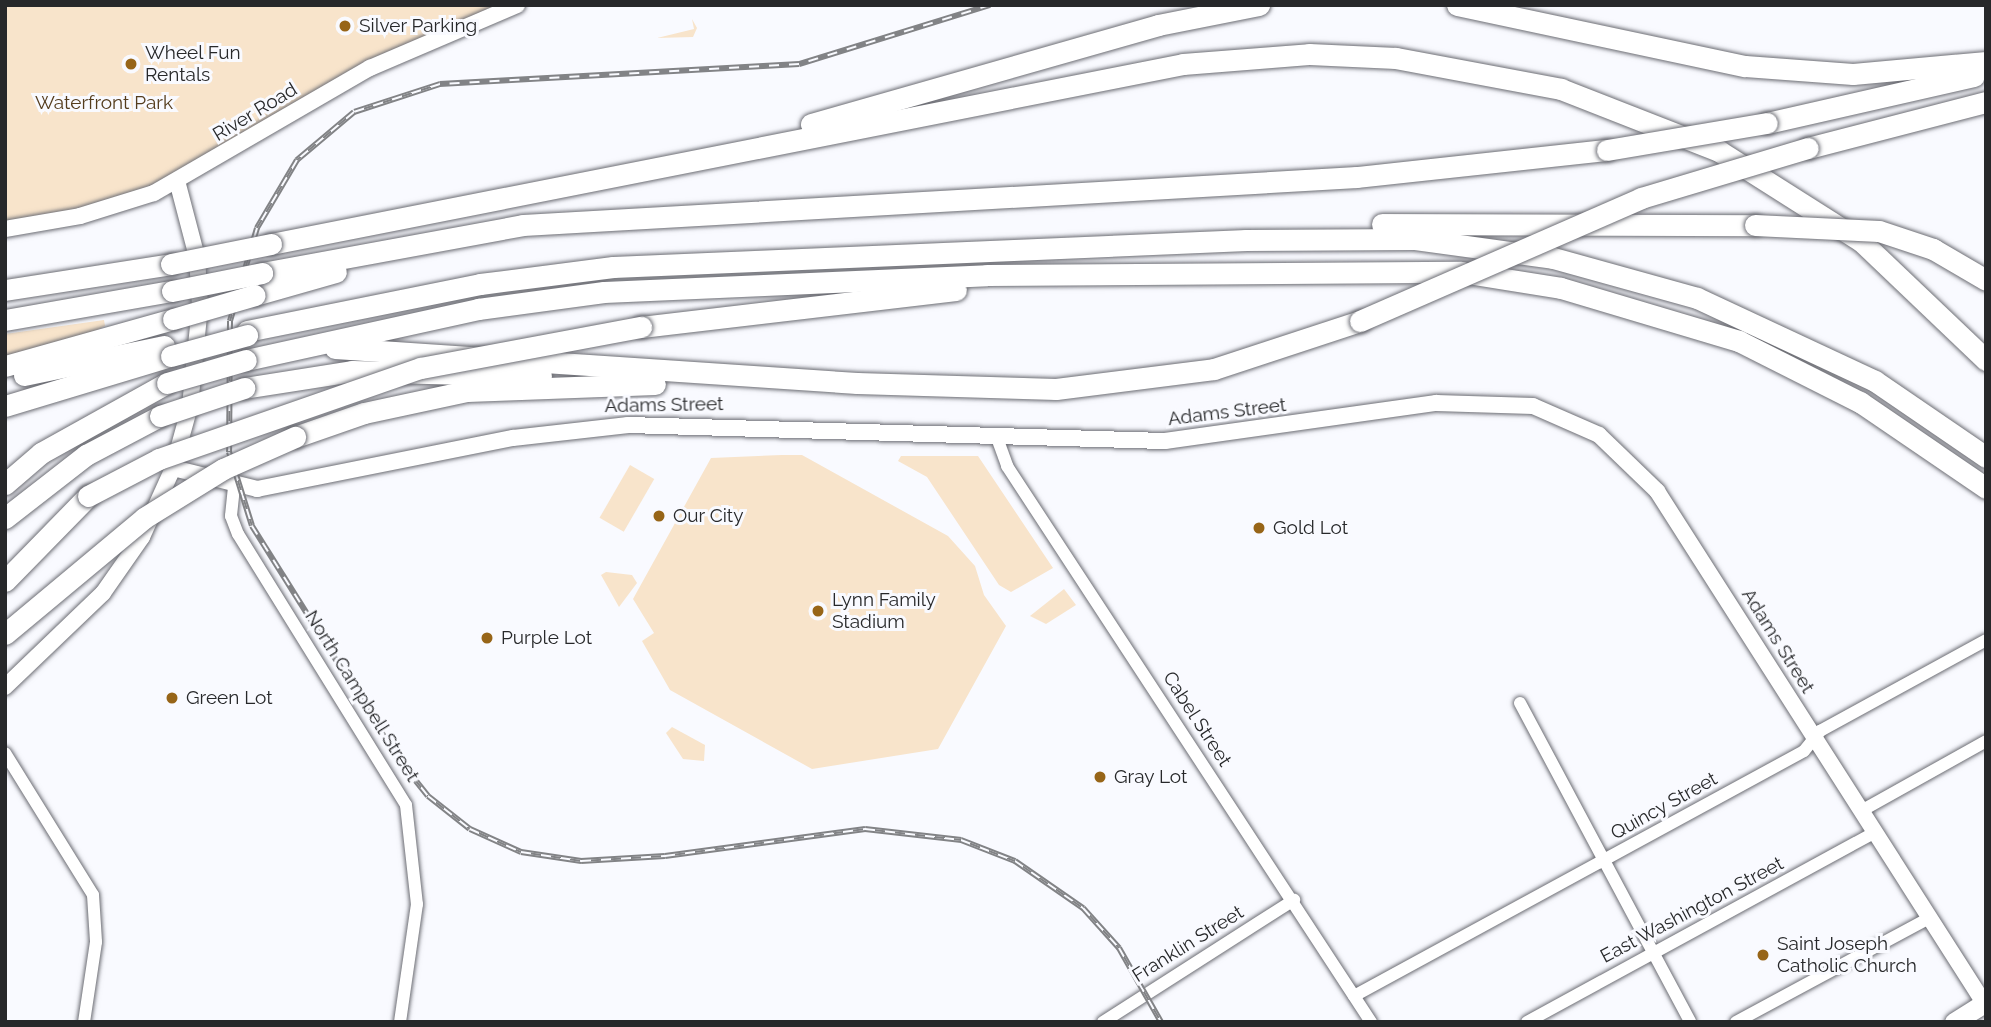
<!DOCTYPE html>
<style>
body{margin:0}
#map{position:relative;width:1991px;height:1027px;overflow:hidden;background:#f9faff;font-family:Raleway,sans-serif}
div>[style]{position:absolute}
.green>*{inset:0;background:#f8e4cb;transform-origin:0 0}
.roads{filter:drop-shadow(0 0 2px #6c6d74) drop-shadow(0 0 2px #6c6d74)}
.street>*{height:12px;margin:-6px;padding:0 6px;transform-origin:6px;border-radius:6px;background:#fff}
.secondary>*{height:16px;margin:-8px;padding:0 8px;transform-origin:8px;border-radius:8px;background:#fff}
.primary>*{height:19px;margin:-9.5px;padding:0 9.5px;transform-origin:9.5px;border-radius:9.5px;background:#fff}
.highway>*{height:21px;margin:-10.5px;padding:0 10.5px;transform-origin:10.5px;border-radius:10.5px;background:#fff}
.rail>*{height:6px;margin-top:-3px;transform-origin:0;background:repeating-linear-gradient(90deg,#f9faff 0 10px,#828386 0 20px);box-sizing:border-box;border-block:2px solid #828386}
.bridges{filter:drop-shadow(0 0 2px #6c6d74) drop-shadow(0 0 2px #6c6d74)}
.highway-bridge>*{height:21px;margin:-10.5px;padding:0 10.5px;transform-origin:10.5px;border-radius:10.5px;background:#fff}
.dots>*{width:19px;height:19px;translate:-50% -50%;box-sizing:border-box;border:4px solid #f9faff;border-radius:50%}
span{translate:-50% -50%;white-space:nowrap;text-align:center;line-height:1.15;-webkit-text-stroke:6px #f9faff;paint-order:stroke}
.poi-label{font-size:19px;color:#27282a}
.left{translate:0 -50%;text-align:left}
.park-label{font-size:19px;color:#543c1d}
.street-label{font-size:19px;color:#27282a}
.frame{position:absolute;inset:0;border:7px solid #27282a;pointer-events:none}
</style>
<div id="map">
<div class="green">
<div style="clip-path:polygon(5px 5px,517px 5px,451px 29px,177px 181px,80px 216px,5px 228px)"></div>
<div style="clip-path:polygon(692px 19px,697px 28px,693px 37px,657px 38px,694px 29px)"></div>
<div style="clip-path:polygon(104px 320px,105px 326px,93px 332px,5px 359px,5px 334px)"></div>
<div style="clip-path:polygon(782px 455px,802px 455px,948px 536px,975px 566px,984px 595px,1006px 626px,938px 749px,812px 769px,670px 690px,642px 641px,654px 633px,633px 599px,711px 458px)"></div>
<div style="clip-path:polygon(901px 456px,978px 456px,1053px 568px,1011px 592px,999px 585px,927px 477px,898px 461px)"></div>
<div style="left:630px;top:465px;width:28px;height:61px;rotate:30deg"></div>
<div style="clip-path:polygon(606px 572px,632px 575px,637px 583px,619px 607px,601px 575px)"></div>
<div style="clip-path:polygon(1064px 589px,1076px 605px,1046px 624px,1030px 616px)"></div>
<div style="clip-path:polygon(672px 727px,705px 745px,704px 761px,683px 759px,666px 733px)"></div>
</div>
<div class="roads">
<div class="street">
<div style="left:996px;top:435px;width:33px;rotate:70deg"></div>
<div style="left:1007px;top:466px;width:665px;rotate:56.79deg"></div>
<div style="left:234px;top:487px;width:29px;rotate:96deg"></div>
<div style="left:231px;top:516px;width:19px;rotate:69deg"></div>
<div style="left:238px;top:534px;width:319px;rotate:58.2deg"></div>
<div style="left:406px;top:805px;width:100px;rotate:83.7deg"></div>
<div style="left:417px;top:904px;width:119px;rotate:98.2deg"></div>
<div style="left:1520px;top:703px;width:361px;rotate:61.9deg"></div>
<div style="left:5px;top:753px;width:167px;rotate:58.2deg"></div>
<div style="left:93px;top:895px;width:47px;rotate:86.3deg"></div>
<div style="left:96px;top:942px;width:81px;rotate:98.5deg"></div>
<div style="left:1861px;top:811px;width:143px;rotate:-29.2deg"></div>
<div style="left:1354px;top:996px;width:512px;rotate:-28.57deg"></div>
<div style="left:1804px;top:751px;width:26px;rotate:-51deg"></div>
<div style="left:1820px;top:731px;width:189px;rotate:-28.7deg"></div>
<div style="left:1103px;top:1022px;width:227px;rotate:-32.6deg"></div>
<div style="left:1527px;top:1022px;width:396px;rotate:-28.6deg"></div>
<div style="left:1736px;top:1022px;width:219px;rotate:-28.3deg"></div>
</div>
<div class="secondary">
<div style="left:5px;top:229px;width:76px;rotate:-9.8deg"></div>
<div style="left:80px;top:216px;width:77px;rotate:-17.3deg"></div>
<div style="left:154px;top:193px;width:250px;rotate:-30.1deg"></div>
<div style="left:370px;top:68px;width:160px;rotate:-23.2deg"></div>
<div style="left:173px;top:468px;width:87px;rotate:14deg"></div>
<div style="left:257px;top:489px;width:261px;rotate:-11.3deg"></div>
<div style="left:513px;top:438px;width:116px;rotate:-6.4deg"></div>
<div style="left:628px;top:425px;width:537px;rotate:1.71deg"></div>
<div style="left:1165px;top:441px;width:274px;rotate:-8deg"></div>
<div style="left:1436px;top:403px;width:97px;rotate:1.8deg"></div>
<div style="left:1533px;top:406px;width:72px;rotate:23.7deg"></div>
<div style="left:1599px;top:435px;width:81px;rotate:44deg"></div>
<div style="left:1657px;top:491px;width:608px;rotate:57.43deg"></div>
<div style="left:5px;top:687px;width:136px;rotate:-43.8deg"></div>
<div style="left:103px;top:593px;width:68px;rotate:-55.1deg"></div>
<div style="left:142px;top:537px;width:76px;rotate:-65.8deg"></div>
<div style="left:173px;top:468px;width:64px;rotate:-74.7deg"></div>
<div style="left:190px;top:406px;width:100px;rotate:-84.3deg"></div>
<div style="left:200px;top:306px;width:49px;rotate:-93.5deg"></div>
<div style="left:197px;top:257px;width:79px;rotate:-104.7deg"></div>
</div>
<div class="primary">
<div style="left:1954px;top:1022px;width:38px;rotate:-32deg"></div>
</div>
<div class="highway">
<div style="left:1457px;top:5px;width:294px;rotate:12deg"></div>
<div style="left:1745px;top:66px;width:108px;rotate:4.2deg"></div>
<div style="left:1853px;top:74px;width:134px;rotate:-5.2deg"></div>
<div style="left:1767px;top:123px;width:212px;rotate:-12.8deg"></div>
<div style="left:811px;top:124px;width:361px;rotate:-15.9deg"></div>
<div style="left:1158px;top:25px;width:103px;rotate:-11.2deg"></div>
<div style="left:1808px;top:148px;width:184px;rotate:-14.5deg"></div>
<div style="left:1382px;top:224px;width:373px;rotate:0.2deg"></div>
<div style="left:271px;top:244px;width:930px;rotate:-11.16deg"></div>
<div style="left:1183px;top:64px;width:126px;rotate:-4.5deg"></div>
<div style="left:1309px;top:54px;width:87px;rotate:2.6deg"></div>
<div style="left:1396px;top:58px;width:168px;rotate:10.6deg"></div>
<div style="left:1561px;top:89px;width:170px;rotate:21.4deg"></div>
<div style="left:1719px;top:151px;width:168px;rotate:32.4deg"></div>
<div style="left:1861px;top:241px;width:173px;rotate:43.6deg"></div>
<div style="left:262px;top:273px;width:265px;rotate:-10.4deg"></div>
<div style="left:523px;top:225px;width:835px;rotate:-3.29deg"></div>
<div style="left:1357px;top:177px;width:251px;rotate:-6.2deg"></div>
<div style="left:5px;top:290px;width:168px;rotate:-8.9deg"></div>
<div style="left:255px;top:295px;width:84px;rotate:-15.9deg"></div>
<div style="left:5px;top:320px;width:169px;rotate:-9.9deg"></div>
<div style="left:641px;top:327px;width:317px;rotate:-6.7deg"></div>
<div style="left:247px;top:331px;width:238px;rotate:-11.4deg"></div>
<div style="left:480px;top:284px;width:134px;rotate:-7.3deg"></div>
<div style="left:613px;top:267px;width:634px;rotate:-2.44deg"></div>
<div style="left:1246px;top:240px;width:169px;rotate:-0.3deg"></div>
<div style="left:1415px;top:239px;width:139px;rotate:7.8deg"></div>
<div style="left:1553px;top:258px;width:149px;rotate:15.5deg"></div>
<div style="left:1697px;top:298px;width:196px;rotate:25deg"></div>
<div style="left:1875px;top:381px;width:135px;rotate:34.4deg"></div>
<div style="left:335px;top:348px;width:523px;rotate:3.84deg"></div>
<div style="left:857px;top:383px;width:199px;rotate:1.7deg"></div>
<div style="left:1056px;top:389px;width:159px;rotate:-7.2deg"></div>
<div style="left:1214px;top:369px;width:154px;rotate:-18.2deg"></div>
<div style="left:246px;top:360px;width:238px;rotate:-12.4deg"></div>
<div style="left:478px;top:309px;width:127px;rotate:-7.7deg"></div>
<div style="left:604px;top:292px;width:383px;rotate:-2.5deg"></div>
<div style="left:987px;top:275px;width:474px;rotate:-0.4deg"></div>
<div style="left:1461px;top:272px;width:101px;rotate:9.1deg"></div>
<div style="left:1561px;top:288px;width:186px;rotate:16.6deg"></div>
<div style="left:1739px;top:341px;width:136px;rotate:26.8deg"></div>
<div style="left:1860px;top:402px;width:153px;rotate:34.3deg"></div>
<div style="left:5px;top:366px;width:174px;rotate:-15.6deg"></div>
<div style="left:24px;top:375px;width:143px;rotate:-11.7deg"></div>
<div style="left:244px;top:388px;width:109px;rotate:-8.9deg"></div>
<div style="left:352px;top:371px;width:189px;rotate:1.5deg"></div>
<div style="left:5px;top:406px;width:173px;rotate:-16.8deg"></div>
<div style="left:295px;top:437px;width:73px;rotate:-19.2deg"></div>
<div style="left:364px;top:413px;width:105px;rotate:-12.1deg"></div>
<div style="left:467px;top:391px;width:188px;rotate:-2.1deg"></div>
<div style="left:5px;top:484px;width:48px;rotate:-40.7deg"></div>
<div style="left:41px;top:453px;width:144px;rotate:-29.1deg"></div>
<div style="left:5px;top:518px;width:103px;rotate:-37.9deg"></div>
<div style="left:86px;top:455px;width:84px;rotate:-27.8deg"></div>
<div style="left:5px;top:581px;width:119px;rotate:-45.7deg"></div>
</div>
</div>
<div class="rail">
<div style="left:990px;top:5px;width:200px;rotate:162.8deg"></div>
<div style="left:799px;top:64px;width:360px;rotate:176.8deg"></div>
<div style="left:440px;top:84px;width:90px;rotate:162deg"></div>
<div style="left:354px;top:112px;width:75px;rotate:139.9deg"></div>
<div style="left:297px;top:160px;width:79px;rotate:120.5deg"></div>
<div style="left:257px;top:228px;width:97px;rotate:106.2deg"></div>
<div style="left:230px;top:321px;width:131px;rotate:90.4deg"></div>
<div style="left:229px;top:452px;width:77px;rotate:72.7deg"></div>
<div style="left:252px;top:526px;width:271px;rotate:57.9deg"></div>
<div style="left:396px;top:756px;width:51px;rotate:51.3deg"></div>
<div style="left:428px;top:796px;width:53px;rotate:38.2deg"></div>
<div style="left:470px;top:829px;width:56px;rotate:24.3deg"></div>
<div style="left:521px;top:852px;width:61px;rotate:8.5deg"></div>
<div style="left:581px;top:861px;width:84px;rotate:-3.4deg"></div>
<div style="left:665px;top:856px;width:202px;rotate:-7.7deg"></div>
<div style="left:865px;top:829px;width:97px;rotate:6.5deg"></div>
<div style="left:961px;top:840px;width:58px;rotate:21.3deg"></div>
<div style="left:1015px;top:861px;width:83px;rotate:34.7deg"></div>
<div style="left:1083px;top:908px;width:54px;rotate:48deg"></div>
<div style="left:1119px;top:948px;width:85px;rotate:60.4deg"></div>
</div>
<div class="bridges">
<div class="highway-bridge">
<div style="left:1607px;top:150px;width:162px;rotate:-9.6deg"></div>
<div style="left:1755px;top:225px;width:124px;rotate:2.8deg"></div>
<div style="left:1879px;top:231px;width:57px;rotate:18.4deg"></div>
<div style="left:1933px;top:249px;width:61px;rotate:30.3deg"></div>
<div style="left:171px;top:264px;width:102px;rotate:-11.3deg"></div>
<div style="left:172px;top:291px;width:92px;rotate:-11.3deg"></div>
<div style="left:173px;top:319px;width:85px;rotate:-16.3deg"></div>
<div style="left:1360px;top:321px;width:307px;rotate:-23.6deg"></div>
<div style="left:1641px;top:198px;width:174px;rotate:-16.7deg"></div>
<div style="left:171px;top:356px;width:79px;rotate:-15.4deg"></div>
<div style="left:167px;top:383px;width:82px;rotate:-16.2deg"></div>
<div style="left:160px;top:416px;width:89px;rotate:-18.4deg"></div>
<div style="left:88px;top:496px;width:80px;rotate:-27.5deg"></div>
<div style="left:159px;top:459px;width:277px;rotate:-19.2deg"></div>
<div style="left:421px;top:368px;width:224px;rotate:-10.6deg"></div>
<div style="left:5px;top:634px;width:181px;rotate:-39.8deg"></div>
<div style="left:144px;top:518px;width:93px;rotate:-31.8deg"></div>
<div style="left:223px;top:469px;width:79px;rotate:-24deg"></div>
</div>
</div>
<div class="dots">
<div style="left:345px;top:26px;background:#976518"></div>
<div style="left:131px;top:64px;background:#976518"></div>
<div style="left:659px;top:516px;background:#976518"></div>
<div style="left:1259px;top:528px;background:#976518"></div>
<div style="left:818px;top:611px;background:#976518"></div>
<div style="left:487px;top:638px;background:#976518"></div>
<div style="left:172px;top:698px;background:#976518"></div>
<div style="left:1100px;top:777px;background:#976518"></div>
<div style="left:1763px;top:955px;background:#976518"></div>
</div>
<div class="poi-label">
<span class="left" style="left:359px;top:26px">Silver Parking</span>
<span class="left" style="left:145px;top:64px">Wheel Fun<br>Rentals</span>
<span class="left" style="left:673px;top:516px">Our City</span>
<span class="left" style="left:1273px;top:528px">Gold Lot</span>
<span class="left" style="left:832px;top:611px">Lynn Family<br>Stadium</span>
<span class="left" style="left:501px;top:638px">Purple Lot</span>
<span class="left" style="left:186px;top:698px">Green Lot</span>
<span class="left" style="left:1114px;top:777px">Gray Lot</span>
<span class="left" style="left:1777px;top:955px">Saint Joseph<br>Catholic Church</span>
</div>
<div class="park-label">
<span style="left:104px;top:103px">Waterfront Park</span>
</div>
<div class="street-label">
<span style="left:255px;top:112px;rotate:-31deg">River Road</span>
<span style="left:664px;top:405px;rotate:-1deg">Adams Street</span>
<span style="left:1227px;top:412px;rotate:-7deg">Adams Street</span>
<span style="left:1778px;top:641px;rotate:58deg">Adams Street</span>
<span style="left:362px;top:696px;rotate:58deg">North Campbell Street</span>
<span style="left:1197px;top:719px;rotate:57deg">Cabel Street</span>
<span style="left:1664px;top:806px;rotate:-29deg">Quincy Street</span>
<span style="left:1692px;top:910px;rotate:-28deg">East Washington Street</span>
<span style="left:1188px;top:944px;rotate:-32deg">Franklin Street</span>
</div>
<div class="frame"></div>
</div>
